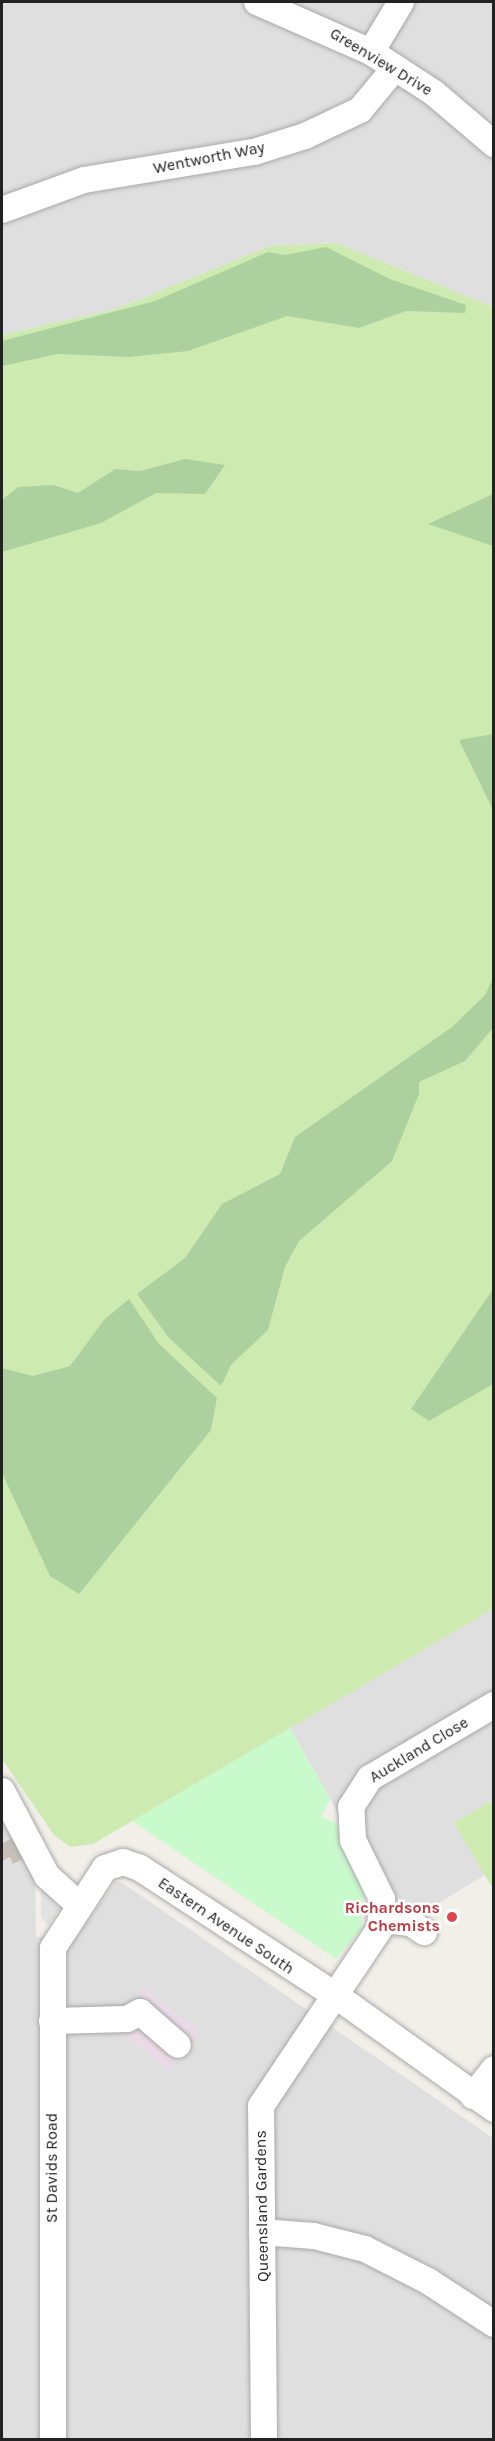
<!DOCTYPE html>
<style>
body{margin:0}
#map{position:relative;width:495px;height:2441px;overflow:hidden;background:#f2efe9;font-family:Karla,sans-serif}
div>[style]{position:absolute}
.residential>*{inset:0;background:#e0dfdf}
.industrial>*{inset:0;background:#ebdbe8;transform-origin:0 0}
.grass>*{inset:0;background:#cdebb0}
.forest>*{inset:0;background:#add19e}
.park>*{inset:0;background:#c8facc}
.parking>*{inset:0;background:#e2e2e2}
.building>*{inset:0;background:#c7bfb8}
.roads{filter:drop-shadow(0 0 2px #a9a9a9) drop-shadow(0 0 2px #a9a9a9)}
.minor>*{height:26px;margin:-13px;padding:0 13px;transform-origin:13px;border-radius:13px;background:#fff}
.dots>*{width:16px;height:16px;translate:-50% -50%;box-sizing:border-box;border:3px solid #fff;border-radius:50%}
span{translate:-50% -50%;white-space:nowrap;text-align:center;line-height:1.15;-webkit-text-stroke:5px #fff;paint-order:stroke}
.street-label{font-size:16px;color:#222}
.health-label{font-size:16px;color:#be3a42;font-weight:700}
.right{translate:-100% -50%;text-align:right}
.frame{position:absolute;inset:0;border:3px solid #222;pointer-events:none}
</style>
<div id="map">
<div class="residential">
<div style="clip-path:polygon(2px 2px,493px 2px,493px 307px,337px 243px,270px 246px,116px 309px,2px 335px)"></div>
<div style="clip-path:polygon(493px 1609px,493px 1800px,454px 1823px,485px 1875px,417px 1916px,395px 1914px,290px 1728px)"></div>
<div style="clip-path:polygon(2px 1806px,35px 1869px,36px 1937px,76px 1937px,116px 1882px,121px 1882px,493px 2138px,493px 2439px,2px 2439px)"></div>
</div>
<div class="industrial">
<div style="left:144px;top:1988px;width:70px;height:48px;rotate:39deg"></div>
</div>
<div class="grass">
<div style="clip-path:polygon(337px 243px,493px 307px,493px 1609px,93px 1844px,70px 1847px,54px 1835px,2px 1759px,2px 335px,116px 309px,270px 246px)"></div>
<div style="clip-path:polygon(493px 1800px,493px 1889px,454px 1823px)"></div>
</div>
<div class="forest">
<div style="clip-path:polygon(326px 247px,390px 279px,466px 305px,465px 313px,406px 311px,359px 328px,287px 316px,188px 351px,128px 357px,58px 354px,2px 366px,2px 341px,155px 301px,268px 252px,285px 255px)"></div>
<div style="clip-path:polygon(185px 459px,225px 465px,205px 494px,156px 493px,101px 523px,2px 552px,2px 500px,18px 487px,53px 485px,78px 493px,115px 469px,140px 471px)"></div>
<div style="clip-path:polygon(493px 494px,493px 546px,428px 524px)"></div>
<div style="clip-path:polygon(493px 734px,494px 734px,493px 810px,459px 740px)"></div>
<div style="clip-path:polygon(493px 978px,493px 1028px,465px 1061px,419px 1082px,419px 1094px,392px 1161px,299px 1241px,285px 1267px,268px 1330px,231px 1365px,221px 1386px,169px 1338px,137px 1294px,185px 1258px,222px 1204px,280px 1174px,295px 1137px,452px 1027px,485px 995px)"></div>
<div style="clip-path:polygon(493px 1289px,493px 1384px,429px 1421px,411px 1409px)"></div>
<div style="clip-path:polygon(129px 1299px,159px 1344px,217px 1398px,211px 1430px,79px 1594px,50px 1576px,2px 1473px,2px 1368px,33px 1376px,70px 1366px,104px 1320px)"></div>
</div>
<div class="park">
<div style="clip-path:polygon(290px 1728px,330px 1799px,321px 1817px,335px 1822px,364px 1889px,361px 1929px,336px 1959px,132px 1821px)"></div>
</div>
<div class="parking">
<div style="clip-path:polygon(41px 1884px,60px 1908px,48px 1926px,41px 1917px)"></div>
</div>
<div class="building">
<div style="clip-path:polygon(15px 1836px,26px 1857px,13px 1864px,10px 1857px,2px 1861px,2px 1844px)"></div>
</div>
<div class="roads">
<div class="minor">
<div style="left:257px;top:2px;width:124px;rotate:23.7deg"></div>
<div style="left:371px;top:52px;width:75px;rotate:33.1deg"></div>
<div style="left:434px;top:93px;width:79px;rotate:40.4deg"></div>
<div style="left:371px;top:52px;width:58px;rotate:-59deg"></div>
<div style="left:2px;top:210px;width:87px;rotate:-20.1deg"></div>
<div style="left:84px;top:180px;width:172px;rotate:-9.4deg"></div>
<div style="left:254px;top:152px;width:53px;rotate:-17.4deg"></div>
<div style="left:305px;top:136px;width:61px;rotate:-25.3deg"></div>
<div style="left:360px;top:110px;width:55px;rotate:-50.2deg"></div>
<div style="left:2px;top:1791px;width:96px;rotate:62.1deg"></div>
<div style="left:47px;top:1876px;width:42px;rotate:42.1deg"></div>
<div style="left:382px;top:1920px;width:29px;rotate:6deg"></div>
<div style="left:411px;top:1923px;width:16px;rotate:35deg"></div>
<div style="left:52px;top:2021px;width:75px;rotate:-1.5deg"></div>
<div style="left:127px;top:2019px;width:15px;rotate:-28deg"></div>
<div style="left:140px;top:2012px;width:50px;rotate:41deg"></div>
<div style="left:473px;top:2096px;width:34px;rotate:-52deg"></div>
<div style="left:262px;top:2232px;width:52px;rotate:4.4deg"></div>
<div style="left:314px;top:2236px;width:53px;rotate:14.3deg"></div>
<div style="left:365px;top:2249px;width:71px;rotate:26.9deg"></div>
<div style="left:428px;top:2281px;width:79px;rotate:33.1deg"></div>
<div style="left:53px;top:2440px;width:492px;rotate:-90deg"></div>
<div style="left:53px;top:1948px;width:95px;rotate:-57deg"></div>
<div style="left:105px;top:1868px;width:19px;rotate:-18deg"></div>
<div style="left:123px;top:1862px;width:18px;rotate:19deg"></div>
<div style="left:140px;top:1868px;width:233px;rotate:33.1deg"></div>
<div style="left:335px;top:1995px;width:196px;rotate:35.6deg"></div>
<div style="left:264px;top:2440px;width:334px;rotate:-90.5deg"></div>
<div style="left:261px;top:2106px;width:214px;rotate:-56.2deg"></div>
<div style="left:380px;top:1928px;width:29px;rotate:-86deg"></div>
<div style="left:382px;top:1899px;width:66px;rotate:-116.2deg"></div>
<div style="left:353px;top:1840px;width:33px;rotate:-93deg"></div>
<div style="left:351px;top:1807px;width:35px;rotate:-57deg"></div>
<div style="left:370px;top:1778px;width:144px;rotate:-30.5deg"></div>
</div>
</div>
<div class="dots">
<div style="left:452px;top:1917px;background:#e0444e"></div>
</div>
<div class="street-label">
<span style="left:381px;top:62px;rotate:31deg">Greenview Drive</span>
<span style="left:209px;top:158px;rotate:-11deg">Wentworth Way</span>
<span style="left:419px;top:1750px;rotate:-31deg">Auckland Close</span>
<span style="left:226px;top:1926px;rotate:34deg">Eastern Avenue South</span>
<span style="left:52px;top:2168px;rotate:-90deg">St Davids Road</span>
<span style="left:262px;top:2206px;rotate:-91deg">Queensland Gardens</span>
</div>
<div class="health-label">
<span class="right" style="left:440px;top:1917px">Richardsons<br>Chemists</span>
</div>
<div class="frame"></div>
</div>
